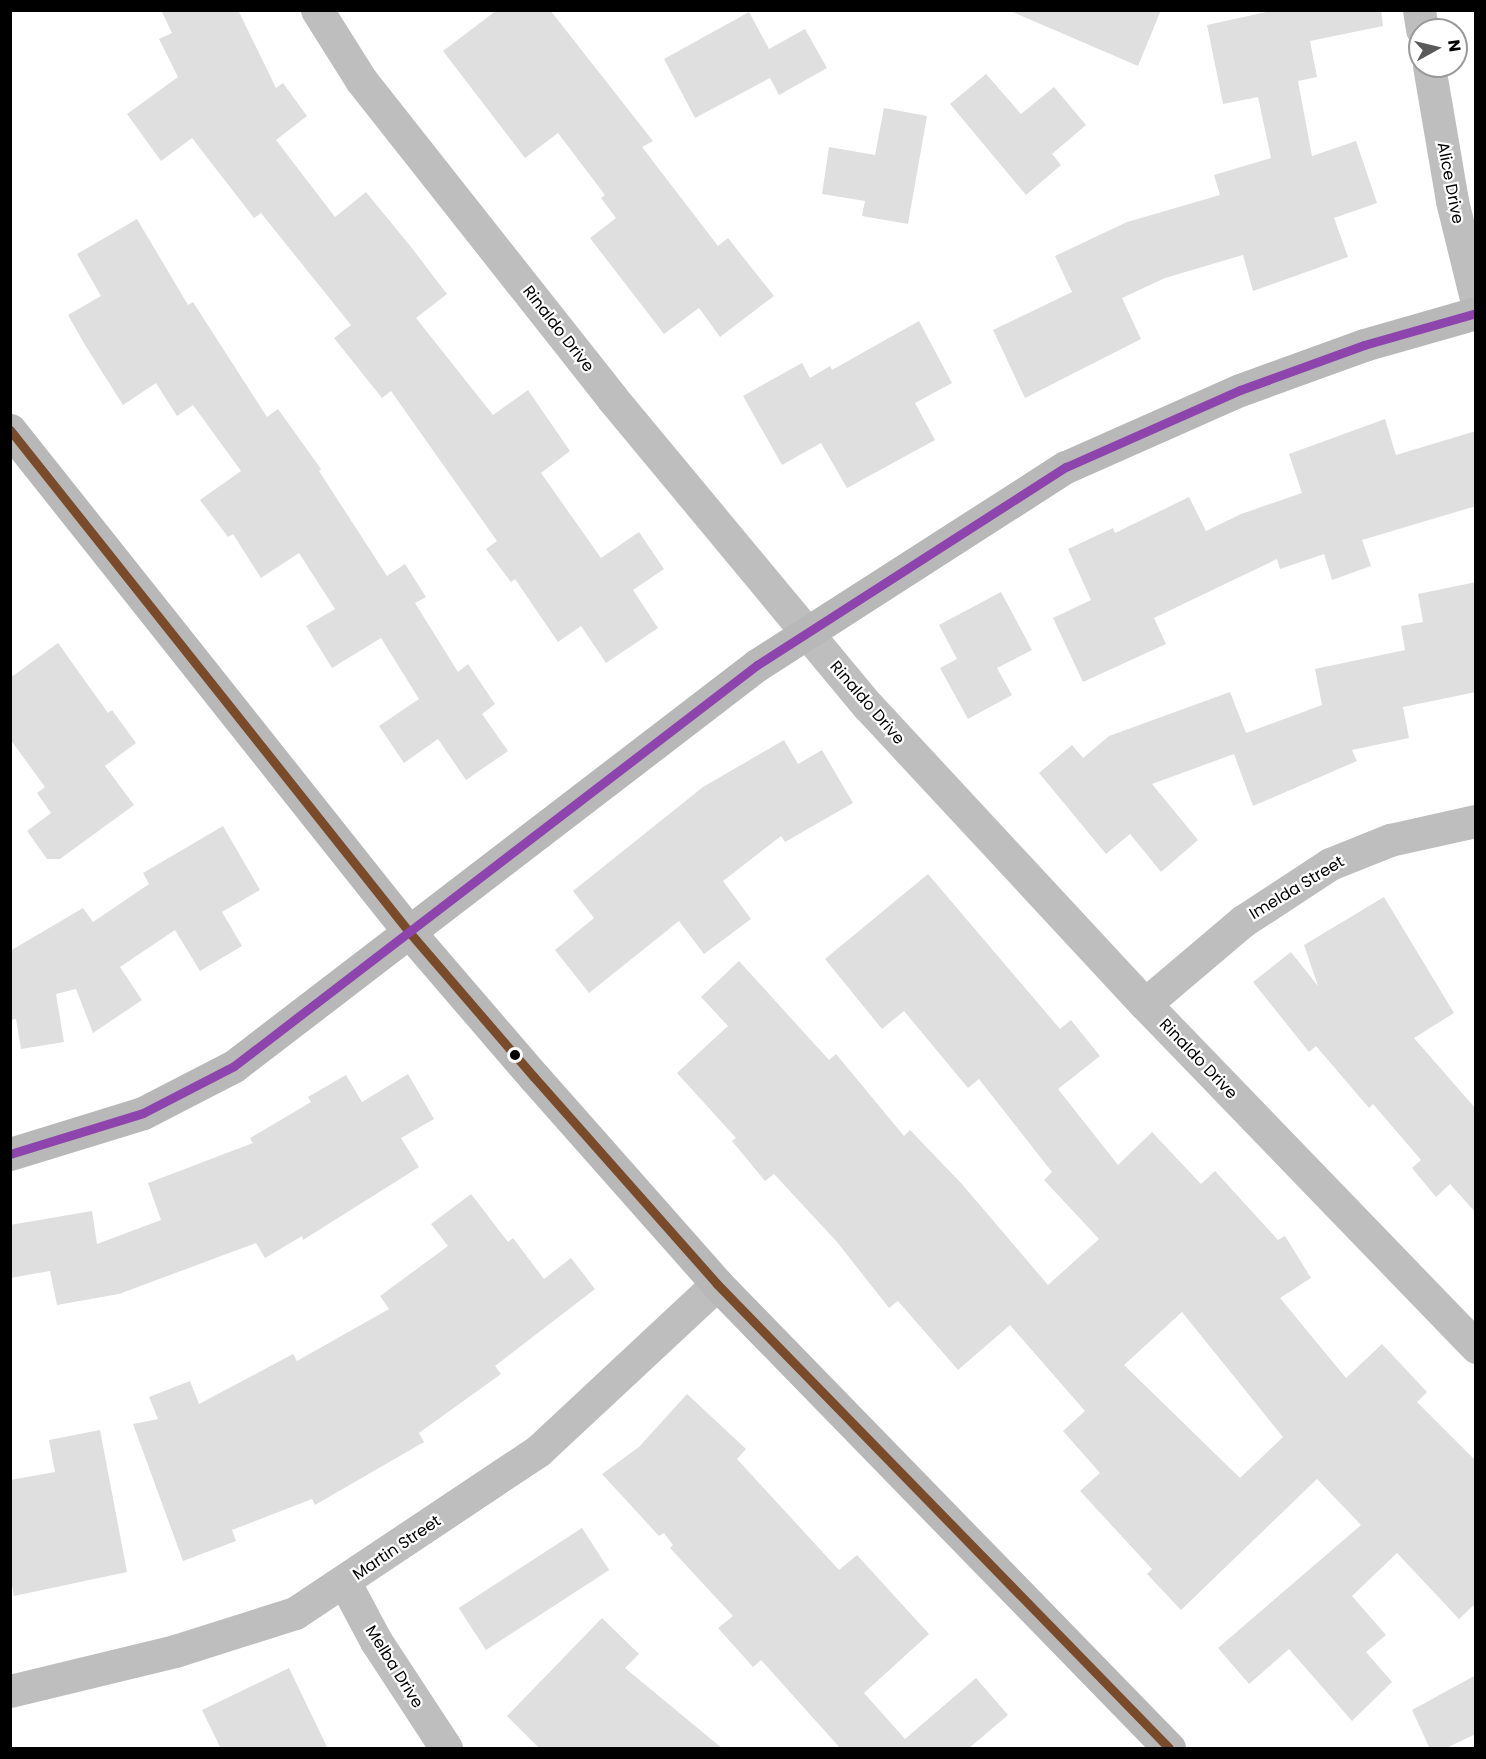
<!DOCTYPE html>
<style>
body{margin:0}
#map{position:relative;width:1486px;height:1759px;overflow:hidden;background:#fff;font-family:Poppins,sans-serif}
div>[style]{position:absolute}
.building>*{inset:0;background:#dfdfdf;transform-origin:0 0}
.street>*{height:33px;margin:-16.5px;padding:0 16.5px;transform-origin:16.5px;border-radius:16.5px;background:#bebebe}
.secondary>*{height:33px;margin:-16.5px;padding:0 16.5px;transform-origin:16.5px;border-radius:16.5px;background:#b8b8b8}
.bus-1>*{height:9px;margin:-4.5px;padding:0 4.5px;transform-origin:4.5px;border-radius:4.5px;background:#7a4b2a}
.bus-2>*{height:9px;margin:-4.5px;padding:0 4.5px;transform-origin:4.5px;border-radius:4.5px;background:#8e44ad}
.dots>*{width:16px;height:16px;translate:-50% -50%;box-sizing:border-box;border:3px solid #fff;border-radius:50%}
span{translate:-50% -50%;white-space:nowrap;text-align:center;line-height:1.15;-webkit-text-stroke:4.5px #fff;paint-order:stroke}
.street-label{font-size:16px;color:#000}
.frame{position:absolute;inset:0;border:12px solid #000;pointer-events:none}
.north{position:absolute;left:1408px;top:18px;width:60px;height:60px;box-sizing:border-box;background:#fff;border:2px solid #999;border-radius:50%;rotate:82deg;font-size:16px;font-weight:700;line-height:24px;text-align:center;color:#000}
.north::after{content:'';display:block;margin:auto;width:21px;height:27px;background:#595959;clip-path:polygon(50% 0,100% 100%,50% 72%,0 100%)}
</style>
<div id="map">
<div class="building">
<div style="clip-path:polygon(161px 10px,238px 10px,276px 88px,283px 83px,307px 116px,276px 140px,335px 217px,366px 192px,411px 247px,447px 294px,416px 318px,493px 415px,528px 390px,570px 451px,541px 473px,601px 558px,639px 532px,664px 569px,633px 590px,658px 628px,606px 663px,581px 626px,558px 642px,515px 579px,511px 582px,486px 549px,497px 541px,391px 391px,382px 398px,334px 338px,351px 325px,261px 213px,254px 218px,192px 138px,161px 161px,127px 114px,178px 77px,159px 39px,172px 33px)"></div>
<div style="clip-path:polygon(497px 10px,550px 10px,653px 141px,642px 147px,718px 246px,728px 238px,774px 296px,720px 337px,699px 308px,664px 334px,590px 238px,616px 218px,601px 198px,605px 195px,558px 133px,525px 158px,443px 51px)"></div>
<div style="clip-path:polygon(1008px 10px,1161px 10px,1138px 66px)"></div>
<div style="clip-path:polygon(1276px 10px,1381px 10px,1383px 26px,1310px 41px,1317px 77px,1298px 81px,1312px 156px,1356px 141px,1377px 203px,1334px 218px,1348px 257px,1253px 291px,1243px 255px,1165px 278px,1122px 298px,1141px 339px,1025px 398px,993px 330px,1072px 292px,1055px 256px,1127px 222px,1220px 195px,1214px 175px,1271px 158px,1258px 97px,1223px 104px,1207px 25px)"></div>
<div style="clip-path:polygon(749px 12px,769px 49px,805px 29px,827px 68px,779px 95px,770px 78px,695px 118px,664px 59px)"></div>
<div style="clip-path:polygon(986px 74px,1021px 114px,1054px 87px,1086px 125px,1052px 154px,1061px 165px,1026px 195px,950px 104px)"></div>
<div style="clip-path:polygon(884px 108px,927px 116px,908px 224px,862px 216px,865px 201px,822px 194px,829px 147px,875px 155px)"></div>
<div style="clip-path:polygon(137px 219px,188px 305px,193px 302px,267px 417px,278px 409px,321px 469px,319px 471px,387px 576px,405px 564px,426px 597px,415px 603px,458px 672px,468px 664px,495px 704px,482px 714px,508px 751px,466px 780px,438px 739px,404px 763px,379px 726px,419px 699px,381px 638px,332px 668px,306px 626px,335px 609px,299px 553px,261px 578px,233px 534px,228px 537px,200px 500px,241px 471px,193px 405px,177px 416px,156px 383px,123px 405px,85px 345px,68px 315px,101px 296px,77px 254px)"></div>
<div style="clip-path:polygon(919px 321px,952px 383px,915px 403px,935px 440px,847px 488px,821px 443px,782px 465px,743px 396px,802px 363px,810px 378px,830px 366px,832px 370px)"></div>
<div style="clip-path:polygon(1385px 419px,1396px 455px,1476px 431px,1476px 506px,1362px 540px,1371px 566px,1332px 580px,1324px 554px,1280px 569px,1277px 559px,1154px 618px,1166px 644px,1083px 682px,1053px 618px,1091px 600px,1068px 549px,1113px 528px,1115px 533px,1189px 497px,1206px 531px,1241px 514px,1302px 493px,1289px 454px)"></div>
<div style="clip-path:polygon(1476px 582px,1476px 692px,1403px 707px,1409px 738px,1352px 750px,1357px 761px,1253px 806px,1234px 754px,1152px 784px,1198px 840px,1161px 872px,1130px 834px,1106px 854px,1039px 773px,1072px 745px,1083px 758px,1109px 736px,1230px 692px,1246px 733px,1322px 705px,1315px 669px,1405px 650px,1401px 626px,1423px 622px,1418px 594px)"></div>
<div style="clip-path:polygon(1001px 592px,1032px 650px,997px 668px,1012px 695px,968px 719px,940px 668px,957px 659px,939px 625px)"></div>
<div style="clip-path:polygon(58px 643px,108px 713px,112px 710px,136px 743px,105px 766px,134px 805px,60px 859px,47px 859px,27px 831px,51px 813px,37px 793px,45px 787px,10px 739px,10px 678px)"></div>
<div style="clip-path:polygon(784px 740px,798px 764px,822px 750px,853px 803px,785px 842px,781px 836px,723px 881px,751px 919px,704px 954px,679px 921px,589px 993px,555px 950px,594px 918px,573px 891px,703px 787px)"></div>
<div style="clip-path:polygon(223px 826px,260px 890px,222px 912px,242px 946px,200px 971px,175px 930px,120px 967px,142px 1000px,93px 1033px,76px 989px,56px 994px,64px 1042px,21px 1049px,16px 1019px,10px 1020px,10px 951px,83px 908px,93px 922px,149px 884px,143px 873px)"></div>
<div style="clip-path:polygon(evenodd,928px 874px,1060px 1029px,1071px 1020px,1100px 1056px,1058px 1089px,1118px 1165px,1152px 1132px,1201px 1184px,1215px 1171px,1278px 1240px,1285px 1236px,1311px 1278px,1280px 1298px,1346px 1378px,1382px 1344px,1427px 1392px,1417px 1402px,1476px 1461px,1476px 1603px,1459px 1619px,1397px 1553px,1352px 1596px,1386px 1635px,1366px 1652px,1392px 1682px,1352px 1721px,1289px 1649px,1249px 1684px,1218px 1648px,1361px 1525px,1317px 1479px,1181px 1610px,1147px 1574px,1152px 1569px,1080px 1491px,1100px 1473px,1063px 1431px,1085px 1411px,1010px 1325px,958px 1370px,898px 1301px,889px 1308px,837px 1242px,774px 1174px,765px 1181px,732px 1141px,736px 1138px,677px 1073px,728px 1026px,701px 997px,739px 961px,829px 1060px,836px 1054px,904px 1136px,910px 1130px,961px 1183px,1048px 1285px,1099px 1239px,1044px 1180px,1052px 1172px,979px 1079px,968px 1088px,904px 1011px,882px 1029px,825px 959px,928px 874px,1182px 1312px,1283px 1437px,1240px 1478px,1124px 1365px,1182px 1312px)"></div>
<div style="clip-path:polygon(1384px 897px,1454px 1013px,1414px 1038px,1476px 1109px,1476px 1213px,1450px 1184px,1436px 1197px,1412px 1168px,1421px 1160px,1373px 1104px,1369px 1108px,1316px 1046px,1309px 1052px,1253px 982px,1291px 952px,1318px 986px,1304px 945px)"></div>
<div style="clip-path:polygon(408px 1074px,434px 1119px,401px 1138px,419px 1167px,303px 1240px,302px 1236px,265px 1258px,256px 1243px,119px 1294px,57px 1305px,50px 1271px,10px 1278px,10px 1225px,92px 1211px,97px 1244px,161px 1220px,148px 1183px,253px 1143px,250px 1138px,311px 1102px,308px 1097px,346px 1075px,362px 1102px)"></div>
<div style="clip-path:polygon(471px 1194px,508px 1242px,513px 1238px,544px 1279px,571px 1258px,595px 1289px,495px 1366px,501px 1374px,419px 1433px,424px 1442px,315px 1505px,312px 1499px,232px 1530px,236px 1541px,183px 1561px,133px 1424px,158px 1419px,149px 1397px,190px 1381px,199px 1404px,293px 1354px,297px 1361px,389px 1309px,380px 1296px,448px 1246px,431px 1224px)"></div>
<div style="clip-path:polygon(687px 1394px,746px 1449px,737px 1459px,839px 1570px,857px 1555px,929px 1634px,864px 1693px,905px 1739px,976px 1678px,1008px 1715px,968px 1749px,841px 1749px,761px 1660px,753px 1667px,718px 1628px,733px 1616px,670px 1548px,673px 1545px,664px 1533px,659px 1536px,602px 1474px,639px 1447px)"></div>
<div style="clip-path:polygon(100px 1430px,127px 1572px,14px 1596px,10px 1576px,10px 1480px,55px 1472px,49px 1440px)"></div>
<div style="left:582px;top:1528px;width:50px;height:147px;rotate:57deg"></div>
<div style="clip-path:polygon(602px 1618px,639px 1654px,625px 1668px,723px 1749px,540px 1749px,507px 1716px)"></div>
<div style="clip-path:polygon(289px 1668px,328px 1749px,221px 1749px,202px 1710px)"></div>
<div style="clip-path:polygon(1476px 1675px,1476px 1734px,1444px 1749px,1430px 1749px,1412px 1710px)"></div>
</div>
<div class="street">
<div style="left:317px;top:10px;width:83px;rotate:57.8deg"></div>
<div style="left:361px;top:80px;width:405px;rotate:51.7deg"></div>
<div style="left:612px;top:398px;width:400px;rotate:50.3deg"></div>
<div style="left:868px;top:706px;width:407px;rotate:47.1deg"></div>
<div style="left:1145px;top:1004px;width:477px;rotate:46deg"></div>
<div style="left:1419px;top:10px;width:20px;rotate:81deg"></div>
<div style="left:1429px;top:66px;width:137px;rotate:80.3deg"></div>
<div style="left:1452px;top:201px;width:101px;rotate:76.2deg"></div>
<div style="left:1145px;top:1004px;width:128px;rotate:-40.3deg"></div>
<div style="left:1243px;top:921px;width:104px;rotate:-33.2deg"></div>
<div style="left:1330px;top:864px;width:65px;rotate:-21.8deg"></div>
<div style="left:1390px;top:840px;width:88px;rotate:-12.5deg"></div>
<div style="left:345px;top:1583px;width:66px;rotate:61.9deg"></div>
<div style="left:376px;top:1641px;width:128px;rotate:56.8deg"></div>
<div style="left:10px;top:1691px;width:170px;rotate:-13.6deg"></div>
<div style="left:175px;top:1651px;width:126px;rotate:-17.6deg"></div>
<div style="left:295px;top:1613px;width:292px;rotate:-33.7deg"></div>
<div style="left:538px;top:1451px;width:245px;rotate:-43deg"></div>
</div>
<div class="secondary">
<div style="left:10px;top:430px;width:643px;rotate:51.51deg"></div>
<div style="left:410px;top:933px;width:190px;rotate:49.3deg"></div>
<div style="left:534px;top:1077px;width:276px;rotate:48.5deg"></div>
<div style="left:717px;top:1284px;width:648px;rotate:45.75deg"></div>
<div style="left:10px;top:1154px;width:139px;rotate:-17.1deg"></div>
<div style="left:143px;top:1113px;width:102px;rotate:-27.3deg"></div>
<div style="left:234px;top:1066px;width:659px;rotate:-37.48deg"></div>
<div style="left:757px;top:665px;width:367px;rotate:-32.7deg"></div>
<div style="left:1066px;top:467px;width:190px;rotate:-23.9deg"></div>
<div style="left:1240px;top:390px;width:132px;rotate:-19.9deg"></div>
<div style="left:1364px;top:345px;width:116px;rotate:-15.9deg"></div>
</div>
<div class="bus-1">
<div style="left:10px;top:430px;width:643px;rotate:51.51deg"></div>
<div style="left:410px;top:933px;width:190px;rotate:49.3deg"></div>
<div style="left:534px;top:1077px;width:276px;rotate:48.5deg"></div>
<div style="left:717px;top:1284px;width:648px;rotate:45.75deg"></div>
</div>
<div class="bus-2">
<div style="left:10px;top:1154px;width:139px;rotate:-17.1deg"></div>
<div style="left:143px;top:1113px;width:102px;rotate:-27.3deg"></div>
<div style="left:234px;top:1066px;width:659px;rotate:-37.48deg"></div>
<div style="left:757px;top:665px;width:367px;rotate:-32.7deg"></div>
<div style="left:1066px;top:467px;width:190px;rotate:-23.9deg"></div>
<div style="left:1240px;top:390px;width:132px;rotate:-19.9deg"></div>
<div style="left:1364px;top:345px;width:116px;rotate:-15.9deg"></div>
</div>
<div class="dots">
<div style="left:515px;top:1055px;background:#000"></div>
</div>
<div class="street-label">
<span style="left:1450px;top:183px;rotate:79deg">Alice Drive</span>
<span style="left:558px;top:329px;rotate:52deg">Rinaldo Drive</span>
<span style="left:867px;top:703px;rotate:49deg">Rinaldo Drive</span>
<span style="left:1297px;top:888px;rotate:-31deg">Imelda Street</span>
<span style="left:1198px;top:1059px;rotate:46deg">Rinaldo Drive</span>
<span style="left:397px;top:1548px;rotate:-34deg">Martin Street</span>
<span style="left:394px;top:1667px;rotate:58deg">Melba Drive</span>
</div>
<div class="frame"></div>
<div class="north">N</div>
</div>
